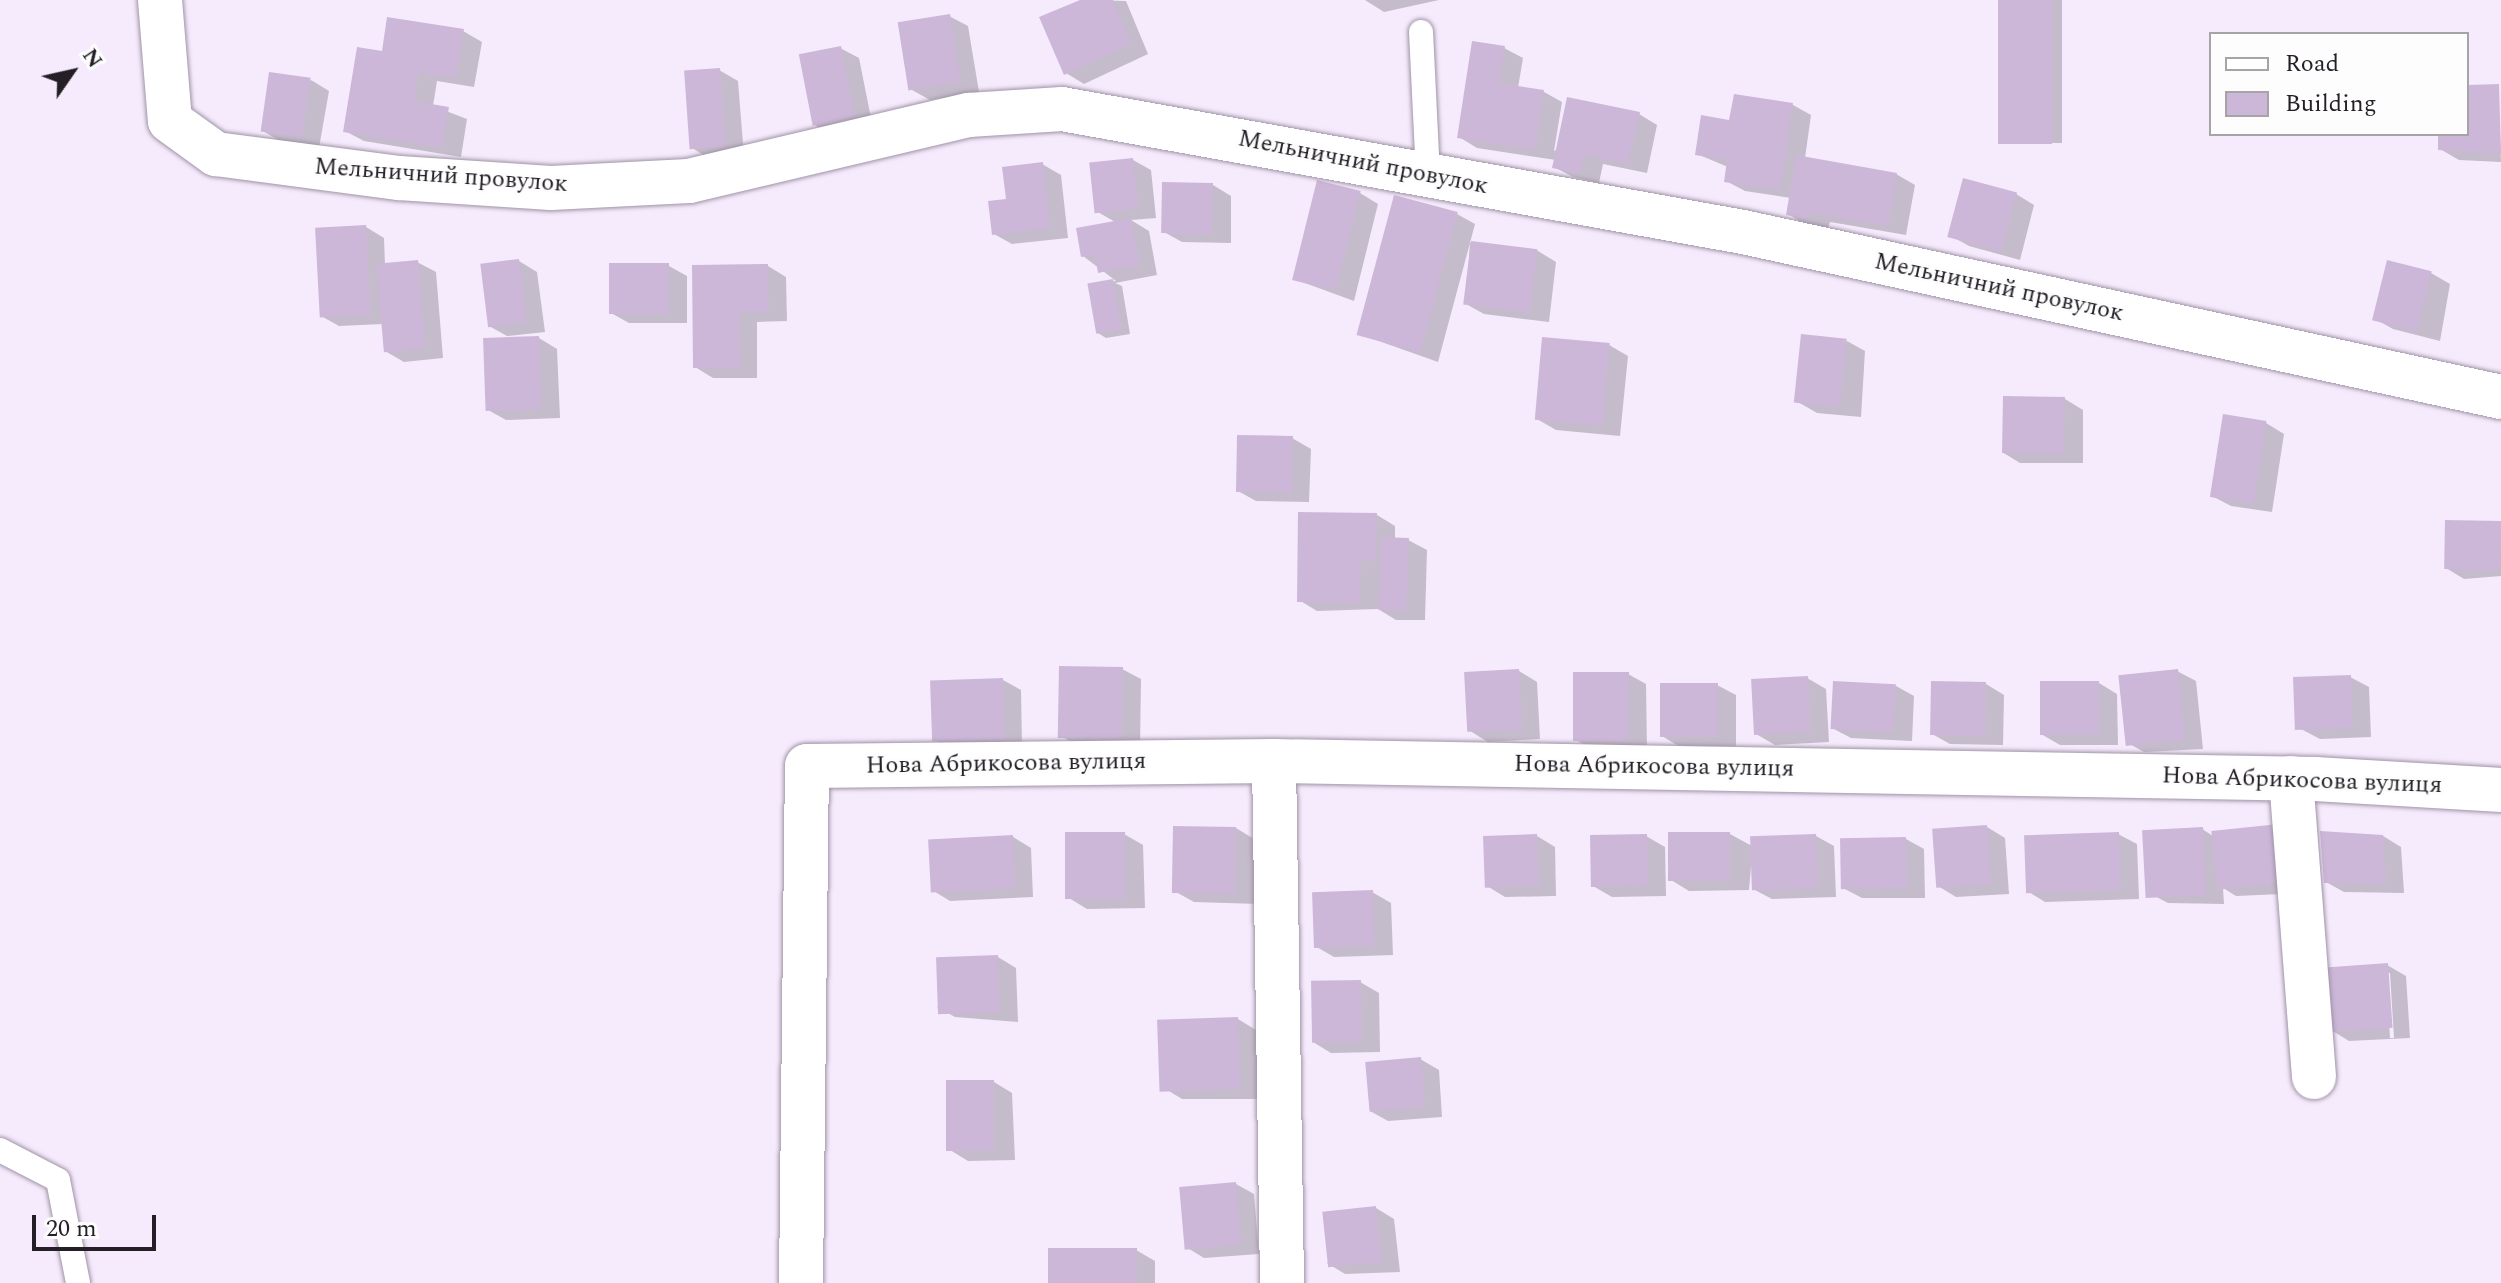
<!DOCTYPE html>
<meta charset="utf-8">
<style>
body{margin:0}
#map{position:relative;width:2501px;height:1283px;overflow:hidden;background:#f6ebfd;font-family:Spectral,serif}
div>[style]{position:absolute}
.shadow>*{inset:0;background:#0003;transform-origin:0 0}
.building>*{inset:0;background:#cdb7d9;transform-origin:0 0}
.roads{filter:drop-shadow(0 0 2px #a093a7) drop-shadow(0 0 2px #a093a7)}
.service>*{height:24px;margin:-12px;padding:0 12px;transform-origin:12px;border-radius:12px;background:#fff}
.minor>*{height:44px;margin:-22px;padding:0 22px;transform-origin:22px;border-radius:22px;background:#fff}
span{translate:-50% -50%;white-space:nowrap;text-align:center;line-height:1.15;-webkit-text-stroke:6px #fdfdfd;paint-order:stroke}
.street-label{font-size:24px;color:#241f27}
.legend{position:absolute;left:2209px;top:32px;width:260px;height:104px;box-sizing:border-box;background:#fdfdfd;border:2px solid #a6a4a7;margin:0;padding:10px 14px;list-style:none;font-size:24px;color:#241f27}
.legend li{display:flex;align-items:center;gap:16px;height:40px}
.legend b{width:40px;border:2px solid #a6a4a7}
.north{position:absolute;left:32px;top:32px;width:80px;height:80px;-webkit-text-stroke:6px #fdfdfd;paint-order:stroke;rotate:56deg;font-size:22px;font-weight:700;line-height:32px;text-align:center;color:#241f27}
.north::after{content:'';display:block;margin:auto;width:28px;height:36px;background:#241f27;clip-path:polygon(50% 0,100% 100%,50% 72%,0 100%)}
.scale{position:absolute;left:32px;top:1215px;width:124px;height:36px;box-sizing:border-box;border:4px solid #241f27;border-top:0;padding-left:10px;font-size:24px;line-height:28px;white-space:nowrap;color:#241f27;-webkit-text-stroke:6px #fdfdfd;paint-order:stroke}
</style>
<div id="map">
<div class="shadow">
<div style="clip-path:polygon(1085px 0,1126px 1px,1148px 54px,1084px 84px,1066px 73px)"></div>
<div style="clip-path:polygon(1439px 0,1384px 12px,1365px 0)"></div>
<div style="left:2000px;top:0;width:62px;height:143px"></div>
<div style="clip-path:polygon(949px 16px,968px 26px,979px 92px,930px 100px,912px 90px)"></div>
<div style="clip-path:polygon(463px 31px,482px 42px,474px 87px,437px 81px,433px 106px,467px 119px,461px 157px,364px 141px,345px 131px,384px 53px)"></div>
<div style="clip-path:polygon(840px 48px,859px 58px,873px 128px,834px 136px,816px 126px)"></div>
<div style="clip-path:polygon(1504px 48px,1523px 58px,1518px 88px,1544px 92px,1562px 102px,1554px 151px,1639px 114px,1657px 125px,1647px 173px,1603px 164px,1599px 183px,1573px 177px,1554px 167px,1556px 160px,1477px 148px,1459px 137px)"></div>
<div style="clip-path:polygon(719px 70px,738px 81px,744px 156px,710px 159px,692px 148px)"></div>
<div style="clip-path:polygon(311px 80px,329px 91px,319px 148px,280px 141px,261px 130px)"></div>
<div style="clip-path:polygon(2498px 86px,2501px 162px,2459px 160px,2440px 149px,2440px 134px,2467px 134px,2467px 87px)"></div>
<div style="clip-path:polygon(1735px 96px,1793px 105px,1811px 115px,1805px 158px,1896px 174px,1915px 185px,1906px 235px,1830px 222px,1828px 228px,1806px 225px,1788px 214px,1791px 198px,1745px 191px,1726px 181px,1728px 167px,1697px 154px,1731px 122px)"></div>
<div style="clip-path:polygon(1133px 160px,1151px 170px,1156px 218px,1131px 220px,1149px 231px,1157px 275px,1115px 283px,1122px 286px,1130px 334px,1106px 338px,1098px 333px,1089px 285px,1116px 281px,1083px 256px,1117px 223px,1096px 211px)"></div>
<div style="clip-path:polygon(1042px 164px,1061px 175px,1068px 238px,1012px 244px,994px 234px)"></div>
<div style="clip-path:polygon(1213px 185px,1231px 196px,1231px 243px,1182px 242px,1164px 232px)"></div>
<div style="clip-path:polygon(1360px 193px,1378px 204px,1354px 301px,1294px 279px)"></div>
<div style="clip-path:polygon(2016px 194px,2034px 205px,2020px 260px,1969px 246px,1951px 236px)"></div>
<div style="clip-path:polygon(1457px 214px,1475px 224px,1470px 243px,1538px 251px,1556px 262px,1549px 322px,1484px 314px,1466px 304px,1470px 243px,1438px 362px,1359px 334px)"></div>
<div style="clip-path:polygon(366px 227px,384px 238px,385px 265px,417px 262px,436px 272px,443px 358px,404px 362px,385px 351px,383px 324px,339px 326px,321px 316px)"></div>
<div style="clip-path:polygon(519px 261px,537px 272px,545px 332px,507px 336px,489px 326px)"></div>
<div style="clip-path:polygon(669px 266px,687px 276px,687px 323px,629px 323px,611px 313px)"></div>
<div style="clip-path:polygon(768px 266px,786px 277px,787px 321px,757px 322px,757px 378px,713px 378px,695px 367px)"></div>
<div style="clip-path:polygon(2431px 273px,2450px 284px,2440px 341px,2393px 329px,2375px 319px)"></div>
<div style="clip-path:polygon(539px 338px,557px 349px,560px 418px,506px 420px,488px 410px)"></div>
<div style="clip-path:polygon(1847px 341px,1865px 351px,1861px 417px,1817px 413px,1798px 402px)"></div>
<div style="clip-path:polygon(1609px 345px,1628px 356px,1620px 436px,1556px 430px,1537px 419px)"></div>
<div style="clip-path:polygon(2065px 399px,2083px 410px,2083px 463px,2020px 463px,2002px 452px)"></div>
<div style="clip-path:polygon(2266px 423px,2284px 434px,2272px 512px,2231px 506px,2212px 496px)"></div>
<div style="clip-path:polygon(1292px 438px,1311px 449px,1309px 502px,1256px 501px,1238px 491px)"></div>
<div style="clip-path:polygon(1377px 515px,1395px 526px,1395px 540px,1408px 540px,1427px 550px,1425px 620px,1396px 620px,1378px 609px,1317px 611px,1299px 600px)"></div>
<div style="clip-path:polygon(2501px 523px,2501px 576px,2464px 579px,2446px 568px)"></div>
<div style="clip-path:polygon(1122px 669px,1141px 679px,1140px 748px,1080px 747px,1061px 736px)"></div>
<div style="clip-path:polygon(1519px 671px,1537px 682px,1540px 739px,1488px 742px,1470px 731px)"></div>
<div style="clip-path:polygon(2177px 671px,2196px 681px,2203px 749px,2144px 752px,2126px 742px)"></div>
<div style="clip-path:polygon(1628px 674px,1646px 684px,1647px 750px,1594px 750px,1576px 740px)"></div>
<div style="clip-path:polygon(2350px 677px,2369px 687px,2371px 737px,2320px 739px,2301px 729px)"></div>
<div style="clip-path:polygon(1807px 678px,1826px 689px,1829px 742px,1775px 745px,1756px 734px)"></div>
<div style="clip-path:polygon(1003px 680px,1021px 690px,1022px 748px,951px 750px,933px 739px)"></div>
<div style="clip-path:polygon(2099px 683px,2117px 694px,2118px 745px,2060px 745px,2041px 734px)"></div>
<div style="clip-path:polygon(1986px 684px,2004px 695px,2003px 745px,1950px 744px,1932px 734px)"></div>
<div style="clip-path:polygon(1717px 685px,1736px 695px,1736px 746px,1680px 747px,1662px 736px)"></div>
<div style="clip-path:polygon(1896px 686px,1914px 696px,1912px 741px,1851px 738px,1832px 728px)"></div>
<div style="clip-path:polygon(1987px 827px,2005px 838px,2009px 894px,1956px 897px,1938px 886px)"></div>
<div style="clip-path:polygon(1236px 828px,1254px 839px,1258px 904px,1194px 902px,1176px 892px)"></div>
<div style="clip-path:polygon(2202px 829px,2213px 836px,2303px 893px,2236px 896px,2223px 888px,2224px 904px,2168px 903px,2149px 893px)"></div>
<div style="clip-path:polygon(1124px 834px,1143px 845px,1145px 908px,1087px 909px,1069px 898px)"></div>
<div style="clip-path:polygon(1730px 834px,1752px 846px,1816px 836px,1834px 846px,1836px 897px,1772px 899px,1753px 889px,1752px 855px,1749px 890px,1689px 891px,1671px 880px)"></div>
<div style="clip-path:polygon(2118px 834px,2137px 844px,2139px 899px,2045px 902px,2027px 891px)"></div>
<div style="clip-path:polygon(1537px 836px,1555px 847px,1556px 896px,1505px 897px,1487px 886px)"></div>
<div style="clip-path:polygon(1646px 836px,1665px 847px,1666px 896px,1612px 897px,1593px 886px)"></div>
<div style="clip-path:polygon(2383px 836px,2401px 847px,2404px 893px,2344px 892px,2326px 882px)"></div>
<div style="clip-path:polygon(1013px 837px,1031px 848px,1033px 897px,950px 901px,932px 890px)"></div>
<div style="clip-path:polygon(1906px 839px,1924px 849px,1925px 898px,1862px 898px,1843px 888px)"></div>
<div style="clip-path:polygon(1372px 892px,1391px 903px,1393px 955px,1334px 957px,1315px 946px)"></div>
<div style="clip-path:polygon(998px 957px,1016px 968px,1018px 1022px,955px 1017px,937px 1007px)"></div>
<div style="clip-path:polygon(evenodd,2387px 965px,2406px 976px,2410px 1038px,2349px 1041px,2331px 1030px,2387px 965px,2386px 973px,2390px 973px,2394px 1038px,2390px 1038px,2386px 973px)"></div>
<div style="clip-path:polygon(1360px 982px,1379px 993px,1380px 1052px,1331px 1053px,1313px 1042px)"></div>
<div style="clip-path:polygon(1238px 1019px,1256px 1030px,1259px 1099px,1182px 1099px,1164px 1088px)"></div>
<div style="clip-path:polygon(1420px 1059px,1439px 1070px,1442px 1117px,1388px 1121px,1370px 1111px)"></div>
<div style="clip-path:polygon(994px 1082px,1012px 1093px,1015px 1160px,968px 1161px,950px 1150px)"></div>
<div style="clip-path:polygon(1236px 1184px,1254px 1194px,1259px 1254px,1204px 1258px,1186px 1247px)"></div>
<div style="clip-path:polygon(1376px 1208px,1394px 1219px,1400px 1272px,1345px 1274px,1327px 1263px)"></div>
<div style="clip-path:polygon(1136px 1250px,1155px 1261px,1155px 1283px,1052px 1283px)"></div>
</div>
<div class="building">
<div style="clip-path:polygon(1080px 0,1113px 0,1131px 44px,1064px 75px,1039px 17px)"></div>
<div style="left:1998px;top:0;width:54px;height:144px"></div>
<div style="left:950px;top:14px;width:69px;height:53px;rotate:81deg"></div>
<div style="clip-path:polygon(387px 17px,464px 29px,456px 78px,419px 72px,414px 101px,449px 107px,442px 148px,343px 132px,357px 47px,382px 51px)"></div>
<div style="clip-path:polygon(1472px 41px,1505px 46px,1499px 83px,1544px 90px,1535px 150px,1457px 138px)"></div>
<div style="left:841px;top:46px;width:73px;height:43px;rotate:79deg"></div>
<div style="left:720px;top:68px;width:79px;height:36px;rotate:86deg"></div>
<div style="left:269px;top:72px;width:42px;height:60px;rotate:8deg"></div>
<div style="clip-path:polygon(2499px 84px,2501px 154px,2438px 150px,2438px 134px,2467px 134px,2467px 85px)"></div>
<div style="clip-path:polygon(1734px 94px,1793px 103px,1780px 190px,1724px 182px,1727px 160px,1695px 155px,1701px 115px,1729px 120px)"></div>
<div style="clip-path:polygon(1567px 97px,1640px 112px,1628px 164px,1585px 155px,1580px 174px,1552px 168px)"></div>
<div style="clip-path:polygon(1796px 155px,1897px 173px,1888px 226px,1811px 213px,1810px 219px,1786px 215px)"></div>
<div style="left:1133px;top:158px;width:51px;height:44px;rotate:84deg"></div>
<div style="clip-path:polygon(1043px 162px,1050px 228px,992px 235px,988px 201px,1006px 199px,1002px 167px)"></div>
<div style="left:1963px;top:178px;width:56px;height:61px;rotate:15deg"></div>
<div style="left:1317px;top:180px;width:45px;height:103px;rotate:14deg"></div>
<div style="left:1162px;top:182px;width:51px;height:51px;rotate:1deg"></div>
<div style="left:1394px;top:195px;width:66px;height:145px;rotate:15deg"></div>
<div style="clip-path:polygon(1131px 218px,1140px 265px,1098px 273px,1095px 255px,1081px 257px,1076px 228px)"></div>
<div style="left:366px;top:225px;width:90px;height:51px;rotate:87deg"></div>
<div style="left:1471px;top:241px;width:67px;height:64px;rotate:7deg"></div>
<div style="left:519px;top:259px;width:64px;height:39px;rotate:83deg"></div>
<div style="left:418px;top:260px;width:89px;height:42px;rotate:85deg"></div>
<div style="left:2387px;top:260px;width:46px;height:62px;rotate:14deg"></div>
<div style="left:609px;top:263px;width:60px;height:51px"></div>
<div style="clip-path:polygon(768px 264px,769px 312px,739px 312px,740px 368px,693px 368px,692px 265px)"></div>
<div style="left:1113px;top:279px;width:51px;height:26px;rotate:80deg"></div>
<div style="left:1801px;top:334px;width:46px;height:69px;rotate:6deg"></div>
<div style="left:539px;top:336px;width:73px;height:56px;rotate:88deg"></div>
<div style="left:1542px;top:337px;width:68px;height:83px;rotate:5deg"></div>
<div style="left:2003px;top:396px;width:62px;height:57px;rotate:1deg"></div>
<div style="left:2223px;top:414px;width:44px;height:84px;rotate:9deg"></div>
<div style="left:1237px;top:435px;width:56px;height:57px;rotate:1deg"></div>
<div style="clip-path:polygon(1298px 512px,1377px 513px,1376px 561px,1361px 560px,1360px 603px,1297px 602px)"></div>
<div style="left:2445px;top:520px;width:56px;height:49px;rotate:1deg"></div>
<div style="left:1381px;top:537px;width:28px;height:73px;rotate:2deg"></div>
<div style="left:1059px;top:666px;width:64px;height:72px;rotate:1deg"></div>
<div style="left:1519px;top:669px;width:60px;height:55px;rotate:87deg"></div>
<div style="left:2178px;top:669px;width:71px;height:60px;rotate:84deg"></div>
<div style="left:1573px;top:672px;width:56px;height:69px"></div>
<div style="left:2351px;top:675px;width:53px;height:58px;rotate:88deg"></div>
<div style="left:1808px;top:676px;width:56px;height:57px;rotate:87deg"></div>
<div style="left:1003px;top:678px;width:61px;height:73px;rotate:88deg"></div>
<div style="left:1833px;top:681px;width:63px;height:48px;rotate:3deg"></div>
<div style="left:1931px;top:681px;width:55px;height:54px;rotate:1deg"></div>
<div style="left:2040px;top:681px;width:59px;height:54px"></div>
<div style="left:1660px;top:683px;width:58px;height:54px"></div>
<div style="left:2279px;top:824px;width:59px;height:68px;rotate:84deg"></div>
<div style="left:1987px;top:825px;width:59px;height:55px;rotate:86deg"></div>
<div style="left:1173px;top:826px;width:63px;height:67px;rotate:1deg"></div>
<div style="left:2203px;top:827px;width:68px;height:61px;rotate:87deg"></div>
<div style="clip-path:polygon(2320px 831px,2383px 835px,2386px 884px,2324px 883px)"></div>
<div style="left:1065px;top:832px;width:60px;height:67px"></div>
<div style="left:1668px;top:832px;width:62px;height:49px"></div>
<div style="left:2119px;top:832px;width:58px;height:95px;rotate:88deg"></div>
<div style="left:1537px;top:834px;width:52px;height:54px;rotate:88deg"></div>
<div style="left:1647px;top:834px;width:52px;height:57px;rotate:89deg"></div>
<div style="left:1816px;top:834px;width:54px;height:66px;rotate:88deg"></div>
<div style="left:1013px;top:835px;width:53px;height:85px;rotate:87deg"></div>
<div style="left:1906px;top:837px;width:51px;height:66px;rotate:89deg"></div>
<div style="left:1373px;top:890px;width:56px;height:61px;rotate:88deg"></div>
<div style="left:998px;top:955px;width:57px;height:62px;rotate:88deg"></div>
<div style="left:2388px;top:963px;width:65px;height:63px;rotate:86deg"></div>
<div style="left:1361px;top:980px;width:62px;height:50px;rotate:89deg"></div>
<div style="left:1238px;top:1017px;width:72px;height:81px;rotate:88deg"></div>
<div style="left:1421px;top:1057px;width:50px;height:56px;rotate:85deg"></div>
<div style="left:946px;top:1080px;width:48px;height:71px"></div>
<div style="left:1236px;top:1182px;width:63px;height:57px;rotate:85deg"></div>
<div style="left:1376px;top:1206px;width:56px;height:54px;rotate:84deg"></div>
<div style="left:1137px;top:1248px;width:35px;height:89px;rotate:90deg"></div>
</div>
<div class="roads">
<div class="service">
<div style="left:1421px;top:32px;width:145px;rotate:87.2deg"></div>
<div style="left:0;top:1150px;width:65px;rotate:27.3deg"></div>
<div style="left:58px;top:1180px;width:105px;rotate:79deg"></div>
</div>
<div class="minor">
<div style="left:160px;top:0;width:121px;rotate:85.3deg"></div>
<div style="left:170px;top:121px;width:57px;rotate:35.7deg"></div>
<div style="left:216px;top:154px;width:185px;rotate:7.5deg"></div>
<div style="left:399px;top:178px;width:152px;rotate:3.8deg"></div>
<div style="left:551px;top:188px;width:138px;rotate:-2.9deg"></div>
<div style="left:689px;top:181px;width:288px;rotate:-13.3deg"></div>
<div style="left:969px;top:115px;width:93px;rotate:-3.7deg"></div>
<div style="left:1062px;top:109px;width:692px;rotate:10.24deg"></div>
<div style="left:1743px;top:232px;width:776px;rotate:12.28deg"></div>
<div style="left:1274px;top:761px;width:522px;rotate:89.12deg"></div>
<div style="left:2291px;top:778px;width:300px;rotate:85.6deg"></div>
<div style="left:801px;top:1283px;width:517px;rotate:-89.34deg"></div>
<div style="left:807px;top:766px;width:467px;rotate:-0.6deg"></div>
<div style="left:1274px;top:761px;width:1042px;rotate:0.99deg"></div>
<div style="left:2316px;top:779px;width:185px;rotate:3.4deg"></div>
</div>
</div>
<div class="street-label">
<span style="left:1363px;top:163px;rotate:11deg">Мельничний провулок</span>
<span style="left:441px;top:176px;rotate:4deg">Мельничний провулок</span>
<span style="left:1999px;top:288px;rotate:12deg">Мельничний провулок</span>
<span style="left:1006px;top:764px;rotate:-1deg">Нова Абрикосова вулиця</span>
<span style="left:1654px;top:767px;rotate:1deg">Нова Абрикосова вулиця</span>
<span style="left:2302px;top:781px;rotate:2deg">Нова Абрикосова вулиця</span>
</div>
<ul class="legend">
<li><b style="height:10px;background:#fff"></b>Road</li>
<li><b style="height:22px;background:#cdb7d9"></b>Building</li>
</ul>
<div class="north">N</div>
<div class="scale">20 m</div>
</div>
